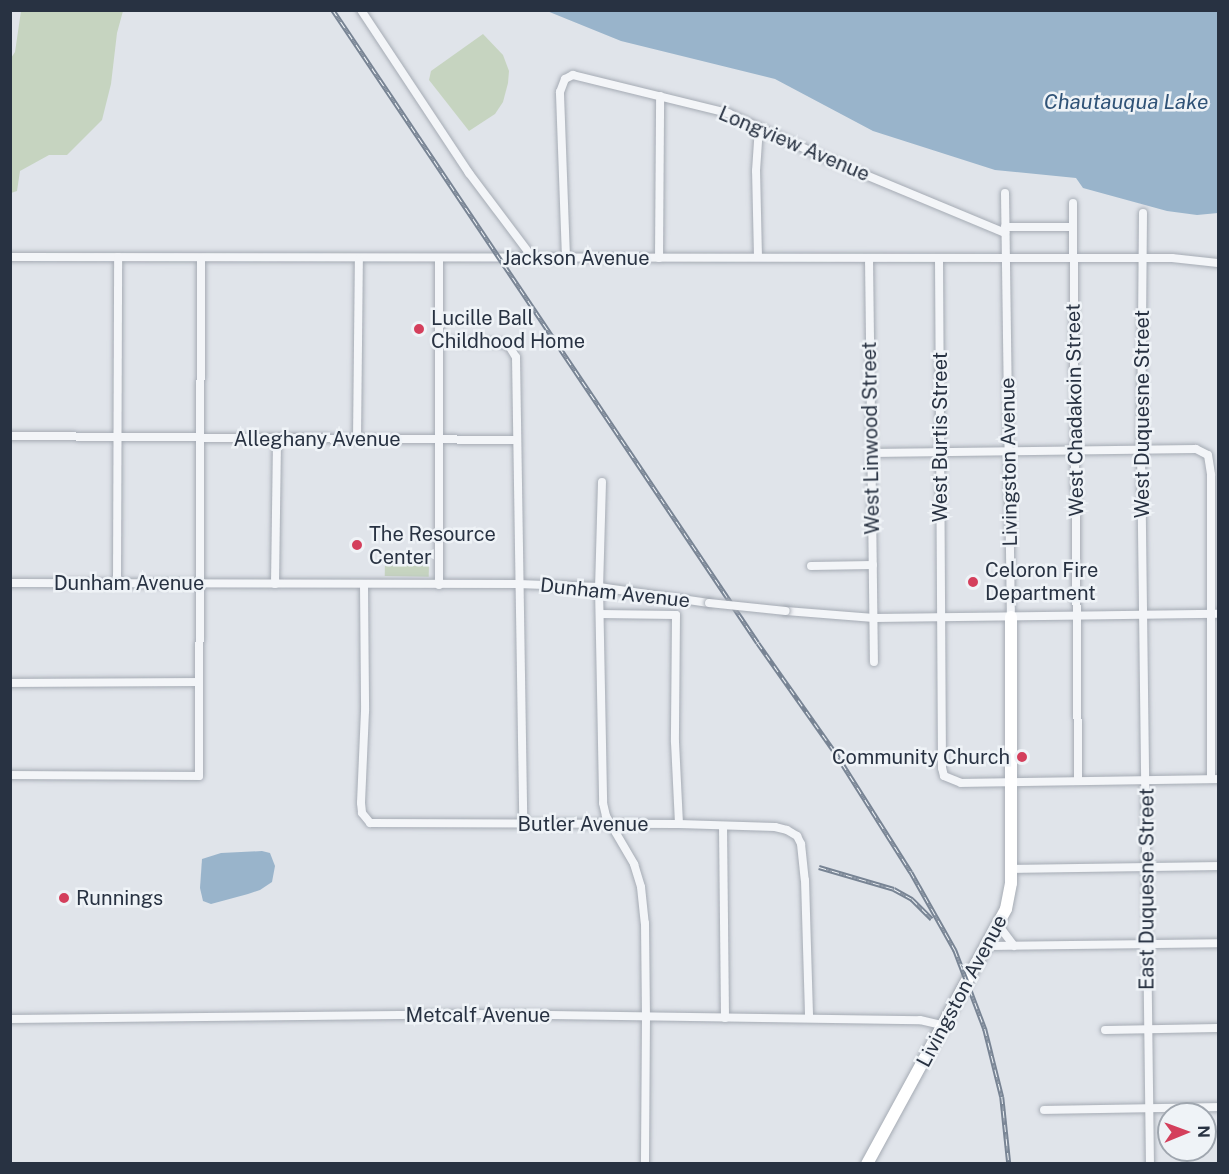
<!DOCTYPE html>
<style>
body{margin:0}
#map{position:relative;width:1229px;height:1174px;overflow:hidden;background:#e0e4ea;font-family:"Public Sans",sans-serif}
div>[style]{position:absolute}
.green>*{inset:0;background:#c6d4c0;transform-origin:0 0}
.water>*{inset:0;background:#99b4cb}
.roads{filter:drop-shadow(0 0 2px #a5abb4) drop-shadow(0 0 2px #a5abb4)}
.street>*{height:8px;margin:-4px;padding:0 4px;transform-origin:4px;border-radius:4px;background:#f3f5f8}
.secondary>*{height:12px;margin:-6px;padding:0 6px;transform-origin:6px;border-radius:6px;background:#fff}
.rail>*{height:4.5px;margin-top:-2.25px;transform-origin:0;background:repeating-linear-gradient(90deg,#eff3f7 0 7px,#788494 0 14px);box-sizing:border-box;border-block:2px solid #788494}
.bridges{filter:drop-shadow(0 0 2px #a5abb4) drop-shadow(0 0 2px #a5abb4)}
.street-bridge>*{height:8px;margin:-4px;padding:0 4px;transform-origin:4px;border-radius:4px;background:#f3f5f8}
.dots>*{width:16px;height:16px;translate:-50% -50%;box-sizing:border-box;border:3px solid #eff3f7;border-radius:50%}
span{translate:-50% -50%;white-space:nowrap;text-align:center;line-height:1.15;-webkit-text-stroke:5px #eff3f7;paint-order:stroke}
.street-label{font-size:20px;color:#283242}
.poi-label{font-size:20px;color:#283242}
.left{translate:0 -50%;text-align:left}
.right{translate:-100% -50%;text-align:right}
.water-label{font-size:21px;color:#305377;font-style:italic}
.frame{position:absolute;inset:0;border:12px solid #283242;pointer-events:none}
.north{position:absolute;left:1157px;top:1102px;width:60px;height:60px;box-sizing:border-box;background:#eff3f7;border:2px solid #9fa6af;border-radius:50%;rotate:89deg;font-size:16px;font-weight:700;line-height:24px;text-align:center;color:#283242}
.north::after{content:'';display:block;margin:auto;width:21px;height:27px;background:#d43f5c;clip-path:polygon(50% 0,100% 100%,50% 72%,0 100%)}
</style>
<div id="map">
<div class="green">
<div style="clip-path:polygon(21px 11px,123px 11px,117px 33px,111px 84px,102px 120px,67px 155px,49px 155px,20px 171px,17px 191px,11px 193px,11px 58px,15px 52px)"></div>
<div style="clip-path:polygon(483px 34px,503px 55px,509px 71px,508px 83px,503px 102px,495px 114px,469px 131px,429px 80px,431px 71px)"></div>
<div style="left:385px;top:560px;width:44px;height:16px;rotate:1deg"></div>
</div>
<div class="water">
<div style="clip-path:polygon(547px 11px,1218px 11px,1218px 213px,1197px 215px,1167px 211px,1083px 188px,1076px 178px,995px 170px,873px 131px,775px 79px,621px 41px)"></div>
<div style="clip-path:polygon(262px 851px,270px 853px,275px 866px,272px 882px,260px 890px,248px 894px,211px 904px,203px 901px,200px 888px,202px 859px,221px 853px)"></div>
</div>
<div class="roads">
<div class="street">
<div style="left:361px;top:10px;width:196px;rotate:56.5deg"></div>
<div style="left:469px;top:173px;width:105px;rotate:53.1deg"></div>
<div style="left:1005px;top:193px;width:424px;rotate:89.2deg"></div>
<div style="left:1073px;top:203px;width:578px;rotate:89.5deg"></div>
<div style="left:1143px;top:213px;width:237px;rotate:90.5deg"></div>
<div style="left:1141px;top:450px;width:714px;rotate:89.28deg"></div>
<div style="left:1005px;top:227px;width:68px"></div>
<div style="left:10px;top:257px;width:1162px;rotate:0.05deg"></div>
<div style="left:1172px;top:258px;width:46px;rotate:6.2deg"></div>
<div style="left:758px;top:257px;width:86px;rotate:-91.3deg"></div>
<div style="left:756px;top:171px;width:44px;rotate:-86.1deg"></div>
<div style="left:566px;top:258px;width:166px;rotate:-92.1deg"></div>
<div style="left:560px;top:92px;width:14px;rotate:-69deg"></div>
<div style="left:565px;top:79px;width:9px;rotate:-27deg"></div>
<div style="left:573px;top:75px;width:160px;rotate:13.8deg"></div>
<div style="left:728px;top:113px;width:107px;rotate:24.9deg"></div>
<div style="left:825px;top:158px;width:195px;rotate:22.6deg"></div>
<div style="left:659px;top:258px;width:162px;rotate:-89.6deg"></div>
<div style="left:869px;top:258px;width:404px;rotate:89.3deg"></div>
<div style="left:939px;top:258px;width:510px;rotate:89.66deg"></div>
<div style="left:942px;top:768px;width:8px;rotate:76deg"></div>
<div style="left:944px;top:776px;width:18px;rotate:22deg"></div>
<div style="left:961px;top:783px;width:257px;rotate:-0.9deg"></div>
<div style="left:438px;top:341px;width:64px;rotate:1.8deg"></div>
<div style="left:502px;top:343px;width:8px;rotate:23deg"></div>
<div style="left:509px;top:346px;width:13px;rotate:58deg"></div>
<div style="left:516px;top:357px;width:467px;rotate:89.1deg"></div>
<div style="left:10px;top:436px;width:507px;rotate:0.45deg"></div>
<div style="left:357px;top:439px;width:180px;rotate:-89.4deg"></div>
<div style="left:871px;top:453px;width:325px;rotate:-0.7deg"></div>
<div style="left:1196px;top:449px;width:13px;rotate:27deg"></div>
<div style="left:1208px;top:455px;width:20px;rotate:81deg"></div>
<div style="left:1211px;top:475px;width:304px;rotate:90deg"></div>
<div style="left:602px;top:482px;width:105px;rotate:91.6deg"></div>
<div style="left:599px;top:587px;width:216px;rotate:88.9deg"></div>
<div style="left:603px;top:803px;width:13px;rotate:77deg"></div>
<div style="left:606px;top:816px;width:56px;rotate:59.7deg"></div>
<div style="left:634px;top:864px;width:24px;rotate:73deg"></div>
<div style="left:641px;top:887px;width:36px;rotate:84deg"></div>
<div style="left:645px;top:923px;width:93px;rotate:89.4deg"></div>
<div style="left:646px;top:1016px;width:148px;rotate:90.4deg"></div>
<div style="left:811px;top:566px;width:62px;rotate:-0.9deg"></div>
<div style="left:10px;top:583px;width:508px;rotate:0.11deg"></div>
<div style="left:518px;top:584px;width:81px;rotate:2.1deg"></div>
<div style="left:599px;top:587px;width:111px;rotate:8.3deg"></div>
<div style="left:117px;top:583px;width:326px;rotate:-89.8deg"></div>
<div style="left:275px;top:584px;width:145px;rotate:-89.2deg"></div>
<div style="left:364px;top:585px;width:126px;rotate:89.5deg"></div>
<div style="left:365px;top:711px;width:92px;rotate:92.5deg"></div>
<div style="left:361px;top:803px;width:10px;rotate:84deg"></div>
<div style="left:362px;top:813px;width:13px;rotate:51deg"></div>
<div style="left:370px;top:823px;width:309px;rotate:0.2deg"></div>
<div style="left:679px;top:824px;width:96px;rotate:1.8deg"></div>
<div style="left:775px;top:827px;width:12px;rotate:14deg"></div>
<div style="left:787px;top:830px;width:12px;rotate:31deg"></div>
<div style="left:797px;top:836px;width:9px;rotate:63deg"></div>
<div style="left:801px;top:844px;width:36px;rotate:84deg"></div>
<div style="left:805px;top:880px;width:138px;rotate:88.3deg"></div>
<div style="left:439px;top:585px;width:326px;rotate:-90deg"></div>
<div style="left:786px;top:611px;width:88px;rotate:4.5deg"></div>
<div style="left:874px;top:618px;width:344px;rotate:-0.7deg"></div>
<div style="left:600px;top:614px;width:76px;rotate:0.8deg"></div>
<div style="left:676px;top:615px;width:127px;rotate:90.5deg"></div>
<div style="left:675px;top:742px;width:82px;rotate:87.2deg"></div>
<div style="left:10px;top:683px;width:188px;rotate:-0.3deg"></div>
<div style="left:10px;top:775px;width:189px;rotate:0.3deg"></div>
<div style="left:199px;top:776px;width:518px;rotate:-89.78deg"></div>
<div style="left:723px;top:826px;width:192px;rotate:89.4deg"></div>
<div style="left:1011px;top:869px;width:207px;rotate:-0.8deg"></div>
<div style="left:999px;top:926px;width:25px;rotate:53deg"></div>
<div style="left:988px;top:946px;width:230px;rotate:-0.7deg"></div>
<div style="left:10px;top:1019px;width:463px;rotate:-0.6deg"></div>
<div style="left:473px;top:1014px;width:447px;rotate:0.8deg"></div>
<div style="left:920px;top:1020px;width:26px;rotate:13deg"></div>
<div style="left:1105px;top:1030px;width:113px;rotate:-1deg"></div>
<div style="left:1044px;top:1110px;width:174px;rotate:-1deg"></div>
</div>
<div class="secondary">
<div style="left:867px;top:1164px;width:290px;rotate:-61.4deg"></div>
<div style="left:1006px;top:909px;width:26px;rotate:-79deg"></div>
<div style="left:1011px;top:883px;width:266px;rotate:-90deg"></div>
</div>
</div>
<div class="rail">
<div style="left:333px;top:10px;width:762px;rotate:56.12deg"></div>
<div style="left:758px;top:643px;width:133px;rotate:54.8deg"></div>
<div style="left:835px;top:752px;width:142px;rotate:57.7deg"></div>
<div style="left:911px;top:872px;width:90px;rotate:60.6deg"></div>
<div style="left:955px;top:950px;width:85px;rotate:69.2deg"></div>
<div style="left:985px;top:1029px;width:70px;rotate:76deg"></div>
<div style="left:1002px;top:1097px;width:67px;rotate:84deg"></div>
<div style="left:819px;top:867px;width:78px;rotate:16.3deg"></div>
<div style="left:894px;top:889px;width:21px;rotate:29deg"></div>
<div style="left:912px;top:899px;width:28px;rotate:45deg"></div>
</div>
<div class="bridges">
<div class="street-bridge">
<div style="left:709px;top:603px;width:77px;rotate:5.9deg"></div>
</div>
</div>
<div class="dots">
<div style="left:419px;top:329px;background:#d43f5c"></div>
<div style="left:357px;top:545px;background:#d43f5c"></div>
<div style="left:973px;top:582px;background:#d43f5c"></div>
<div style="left:1022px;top:757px;background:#d43f5c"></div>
<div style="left:64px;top:898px;background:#d43f5c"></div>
</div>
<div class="street-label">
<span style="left:794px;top:144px;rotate:23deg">Longview Avenue</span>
<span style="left:576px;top:258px">Jackson Avenue</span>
<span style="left:1075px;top:410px;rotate:-91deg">West Chadakoin Street</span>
<span style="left:1142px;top:414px;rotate:-90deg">West Duquesne Street</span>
<span style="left:940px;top:437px;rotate:-90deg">West Burtis Street</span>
<span style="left:871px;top:438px;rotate:-91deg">West Linwood Street</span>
<span style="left:317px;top:439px">Alleghany Avenue</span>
<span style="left:1009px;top:462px;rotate:-91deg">Livingston Avenue</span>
<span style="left:129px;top:583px">Dunham Avenue</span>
<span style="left:615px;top:593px;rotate:6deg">Dunham Avenue</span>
<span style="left:583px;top:824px">Butler Avenue</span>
<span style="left:1147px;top:889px;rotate:-90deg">East Duquesne Street</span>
<span style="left:962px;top:991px;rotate:-62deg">Livingston Avenue</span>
<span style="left:478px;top:1015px">Metcalf Avenue</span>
</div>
<div class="poi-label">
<span class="left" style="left:431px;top:330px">Lucille Ball<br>Childhood Home</span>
<span class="left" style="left:369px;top:546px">The Resource<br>Center</span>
<span class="left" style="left:985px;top:582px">Celoron Fire<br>Department</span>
<span class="right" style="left:1010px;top:757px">Community Church</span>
<span class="left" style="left:76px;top:898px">Runnings</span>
</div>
<div class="water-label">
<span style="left:1126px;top:102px">Chautauqua Lake</span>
</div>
<div class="frame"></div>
<div class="north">N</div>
</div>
